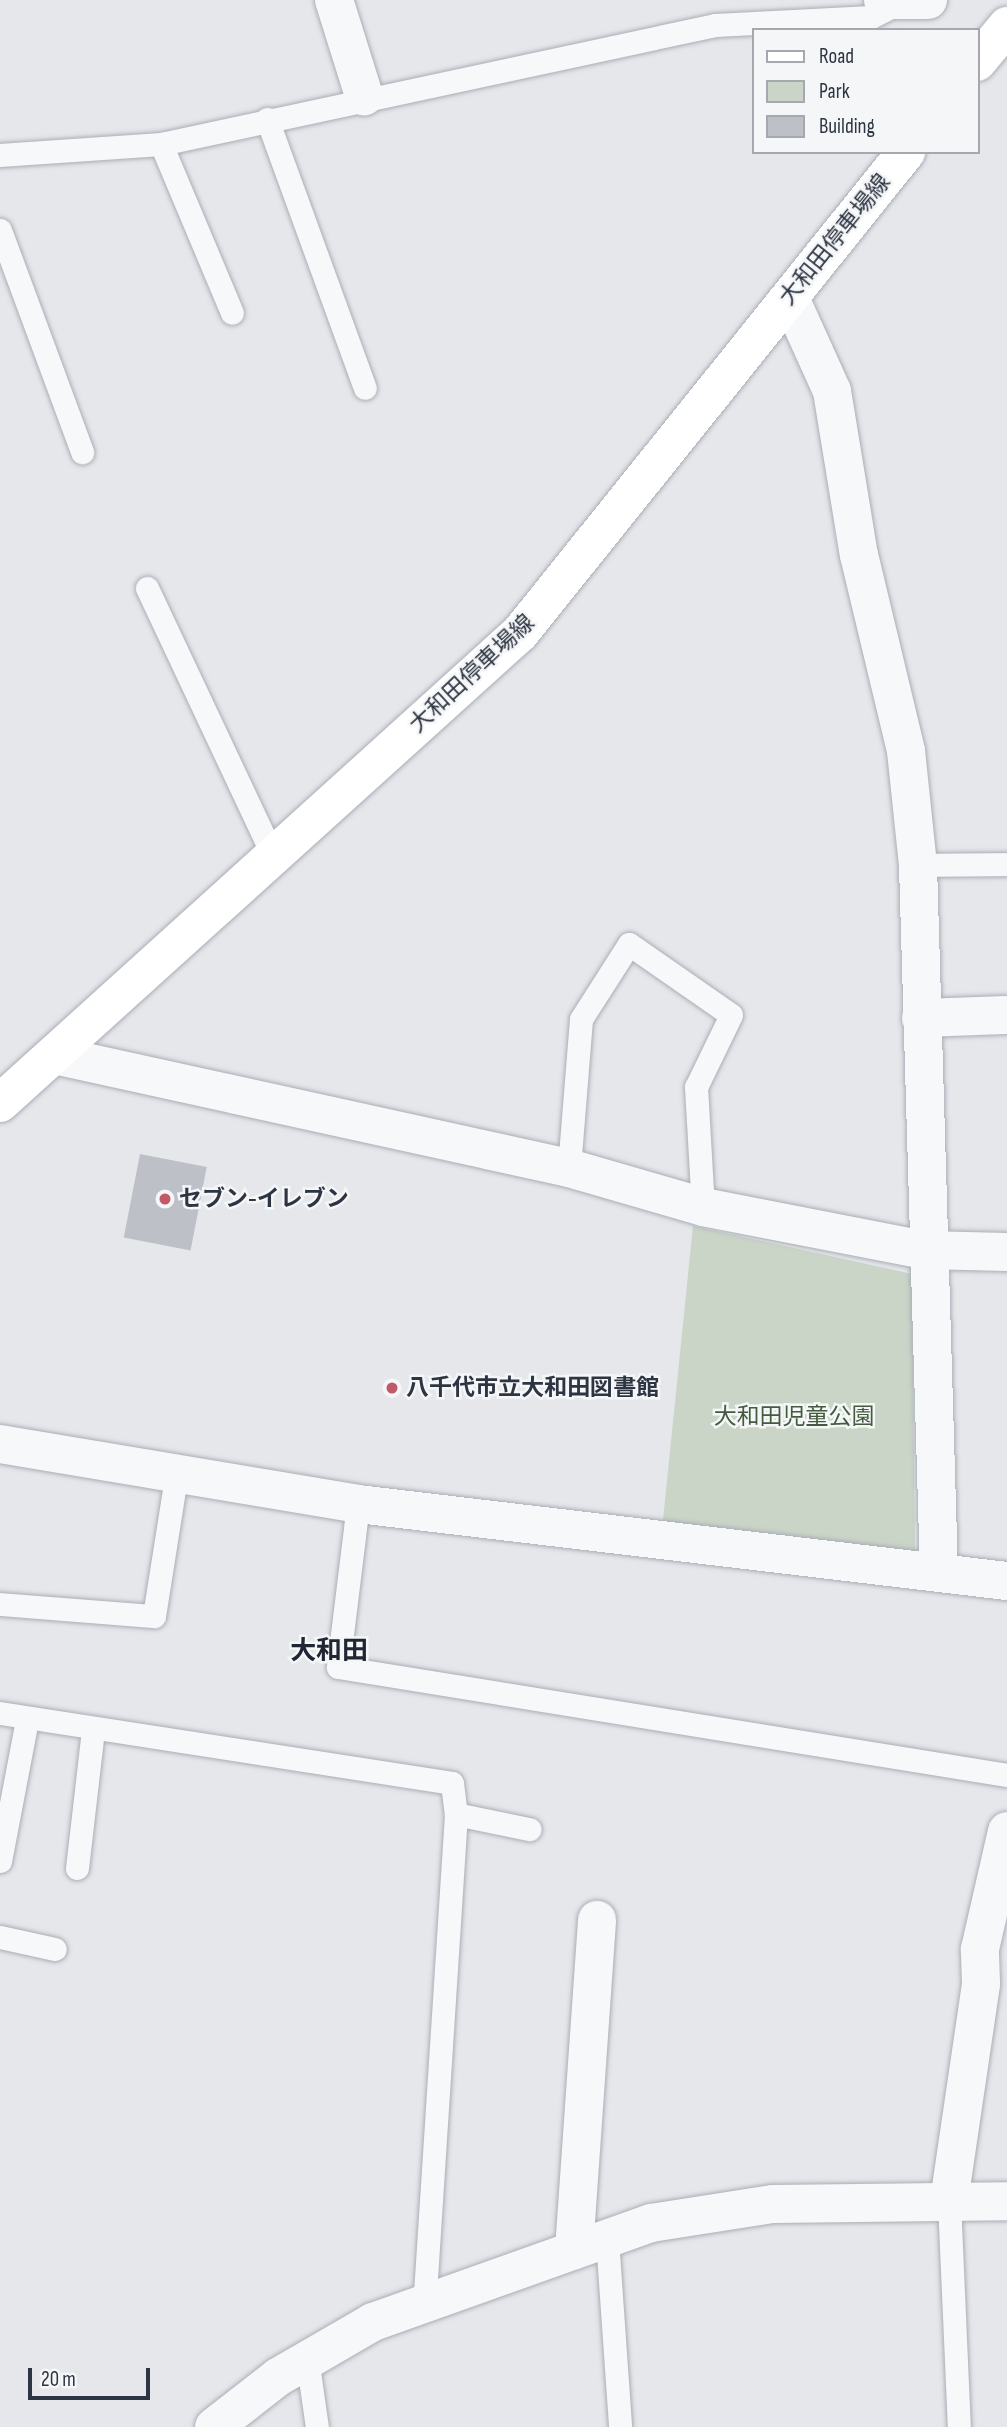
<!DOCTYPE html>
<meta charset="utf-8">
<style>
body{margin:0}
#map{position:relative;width:1007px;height:2427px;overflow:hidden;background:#e5e7eb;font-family:"Sofia Sans Condensed","Noto Sans JP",sans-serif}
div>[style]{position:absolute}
.green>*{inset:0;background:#cad4c7}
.building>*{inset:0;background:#bdc0c7;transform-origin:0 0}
.roads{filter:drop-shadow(0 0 2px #aaaeb5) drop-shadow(0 0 2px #aaaeb5)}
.lane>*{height:23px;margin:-11.5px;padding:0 11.5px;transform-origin:11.5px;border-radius:11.5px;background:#f7f8fa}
.street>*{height:38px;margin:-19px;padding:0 19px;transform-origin:19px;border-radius:19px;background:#f7f8fa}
.secondary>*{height:38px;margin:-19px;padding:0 19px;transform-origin:19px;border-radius:19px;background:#fff}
.dots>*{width:19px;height:19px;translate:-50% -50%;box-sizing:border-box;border:4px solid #f4f6f8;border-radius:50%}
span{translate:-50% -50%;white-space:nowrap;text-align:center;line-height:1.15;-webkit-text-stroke:5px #f4f6f8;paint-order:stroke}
.street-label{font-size:23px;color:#2e3542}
.poi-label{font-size:23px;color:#2e3542;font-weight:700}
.left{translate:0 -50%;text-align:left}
.park-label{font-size:23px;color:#425c3d}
.quarter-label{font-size:26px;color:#202633;font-weight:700}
.legend{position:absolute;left:752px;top:28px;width:228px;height:126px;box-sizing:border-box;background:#f4f6f8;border:2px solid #a5a9af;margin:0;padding:9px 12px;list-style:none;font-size:21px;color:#2e3542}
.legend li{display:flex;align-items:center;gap:14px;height:35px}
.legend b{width:35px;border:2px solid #a5a9af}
.scale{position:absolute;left:28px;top:2368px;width:122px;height:32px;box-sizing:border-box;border:4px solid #2e3542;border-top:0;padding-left:9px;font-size:21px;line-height:24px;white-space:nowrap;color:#2e3542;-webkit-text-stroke:5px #f4f6f8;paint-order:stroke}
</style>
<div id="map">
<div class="green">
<div style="clip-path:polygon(693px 1226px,912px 1274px,915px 1556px,662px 1530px)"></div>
</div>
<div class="building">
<div style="left:140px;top:1154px;width:68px;height:85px;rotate:11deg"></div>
</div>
<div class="roads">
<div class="lane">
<div style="left:267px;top:119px;width:286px;rotate:70deg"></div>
<div style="left:161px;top:144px;width:183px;rotate:67.2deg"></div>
<div style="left:0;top:155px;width:161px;rotate:-3.9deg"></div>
<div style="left:161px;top:144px;width:567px;rotate:-12.12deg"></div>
<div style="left:715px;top:25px;width:156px;rotate:-2.9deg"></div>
<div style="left:871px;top:17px;width:27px;rotate:-27deg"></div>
<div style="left:0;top:230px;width:237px;rotate:69.7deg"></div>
<div style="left:147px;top:588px;width:296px;rotate:64.8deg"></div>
<div style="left:918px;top:865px;width:89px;rotate:-0.6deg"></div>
<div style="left:569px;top:1168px;width:149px;rotate:-85.4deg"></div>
<div style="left:581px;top:1019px;width:89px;rotate:-57.4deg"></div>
<div style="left:629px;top:944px;width:124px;rotate:34.8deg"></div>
<div style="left:731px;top:1015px;width:80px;rotate:115.9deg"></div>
<div style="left:696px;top:1087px;width:120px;rotate:86.7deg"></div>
<div style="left:358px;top:1504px;width:164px;rotate:97deg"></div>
<div style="left:338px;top:1667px;width:678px;rotate:9.17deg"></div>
<div style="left:0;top:1604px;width:154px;rotate:4.5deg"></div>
<div style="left:154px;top:1616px;width:141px;rotate:-81deg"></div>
<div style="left:0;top:1713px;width:457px;rotate:8.8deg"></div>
<div style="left:452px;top:1783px;width:31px;rotate:83deg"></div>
<div style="left:456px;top:1814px;width:490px;rotate:93.7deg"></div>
<div style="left:456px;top:1814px;width:75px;rotate:11.6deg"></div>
<div style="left:0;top:1861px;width:145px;rotate:-79.2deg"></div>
<div style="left:77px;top:1868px;width:140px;rotate:-83.4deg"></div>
<div style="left:0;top:1937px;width:56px;rotate:12.3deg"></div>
<div style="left:949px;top:2201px;width:226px;rotate:87.5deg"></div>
<div style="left:607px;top:2239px;width:188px;rotate:86deg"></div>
<div style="left:307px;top:2358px;width:70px;rotate:81.8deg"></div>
</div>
<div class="street">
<div style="left:334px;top:0;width:101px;rotate:72.6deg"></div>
<div style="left:883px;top:0;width:45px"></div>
<div style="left:790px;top:298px;width:102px;rotate:65.7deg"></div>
<div style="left:832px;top:391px;width:166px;rotate:80.7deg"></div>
<div style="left:859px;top:555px;width:202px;rotate:76.5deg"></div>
<div style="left:906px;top:751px;width:115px;rotate:84deg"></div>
<div style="left:918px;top:865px;width:708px;rotate:88.3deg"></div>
<div style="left:921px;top:1018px;width:86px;rotate:-2deg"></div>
<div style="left:54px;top:1055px;width:527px;rotate:12.38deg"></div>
<div style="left:569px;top:1168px;width:140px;rotate:16.2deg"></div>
<div style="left:703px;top:1207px;width:226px;rotate:11deg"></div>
<div style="left:925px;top:1250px;width:82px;rotate:1.4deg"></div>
<div style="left:0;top:1444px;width:363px;rotate:9.5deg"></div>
<div style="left:358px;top:1504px;width:654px;rotate:6.77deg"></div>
<div style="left:949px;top:2201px;width:220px;rotate:-81.6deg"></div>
<div style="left:981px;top:1983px;width:34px;rotate:-92deg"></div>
<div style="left:980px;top:1949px;width:121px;rotate:-77.1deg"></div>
<div style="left:574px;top:2250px;width:331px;rotate:-86deg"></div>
<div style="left:214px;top:2427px;width:81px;rotate:-38deg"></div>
<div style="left:278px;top:2377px;width:110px;rotate:-30.1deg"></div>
<div style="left:373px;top:2322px;width:295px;rotate:-19.6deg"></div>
<div style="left:651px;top:2223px;width:123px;rotate:-8.9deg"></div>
<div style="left:773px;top:2204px;width:234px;rotate:-0.7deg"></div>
</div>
<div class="secondary">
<div style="left:977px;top:62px;width:47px;rotate:-50.2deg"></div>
<div style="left:0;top:1103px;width:701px;rotate:-42.11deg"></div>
<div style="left:520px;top:633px;width:617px;rotate:-51.25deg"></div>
</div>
</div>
<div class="dots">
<div style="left:165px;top:1199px;background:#c15966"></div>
<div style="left:392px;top:1388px;background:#c15966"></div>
</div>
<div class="street-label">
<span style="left:835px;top:240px;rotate:-51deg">大和田停車場線</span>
<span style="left:472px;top:674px;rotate:-43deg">大和田停車場線</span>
</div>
<div class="poi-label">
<span class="left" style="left:179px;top:1199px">セブン-イレブン</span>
<span class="left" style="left:406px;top:1388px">八千代市立大和田図書館</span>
</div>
<div class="park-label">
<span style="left:794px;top:1417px">大和田児童公園</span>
</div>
<div class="quarter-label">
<span style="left:329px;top:1652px">大和田</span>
</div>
<ul class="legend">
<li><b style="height:9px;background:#fff"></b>Road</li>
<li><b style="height:19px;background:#cad4c7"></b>Park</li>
<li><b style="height:19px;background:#bdc0c7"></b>Building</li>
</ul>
<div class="scale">20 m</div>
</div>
